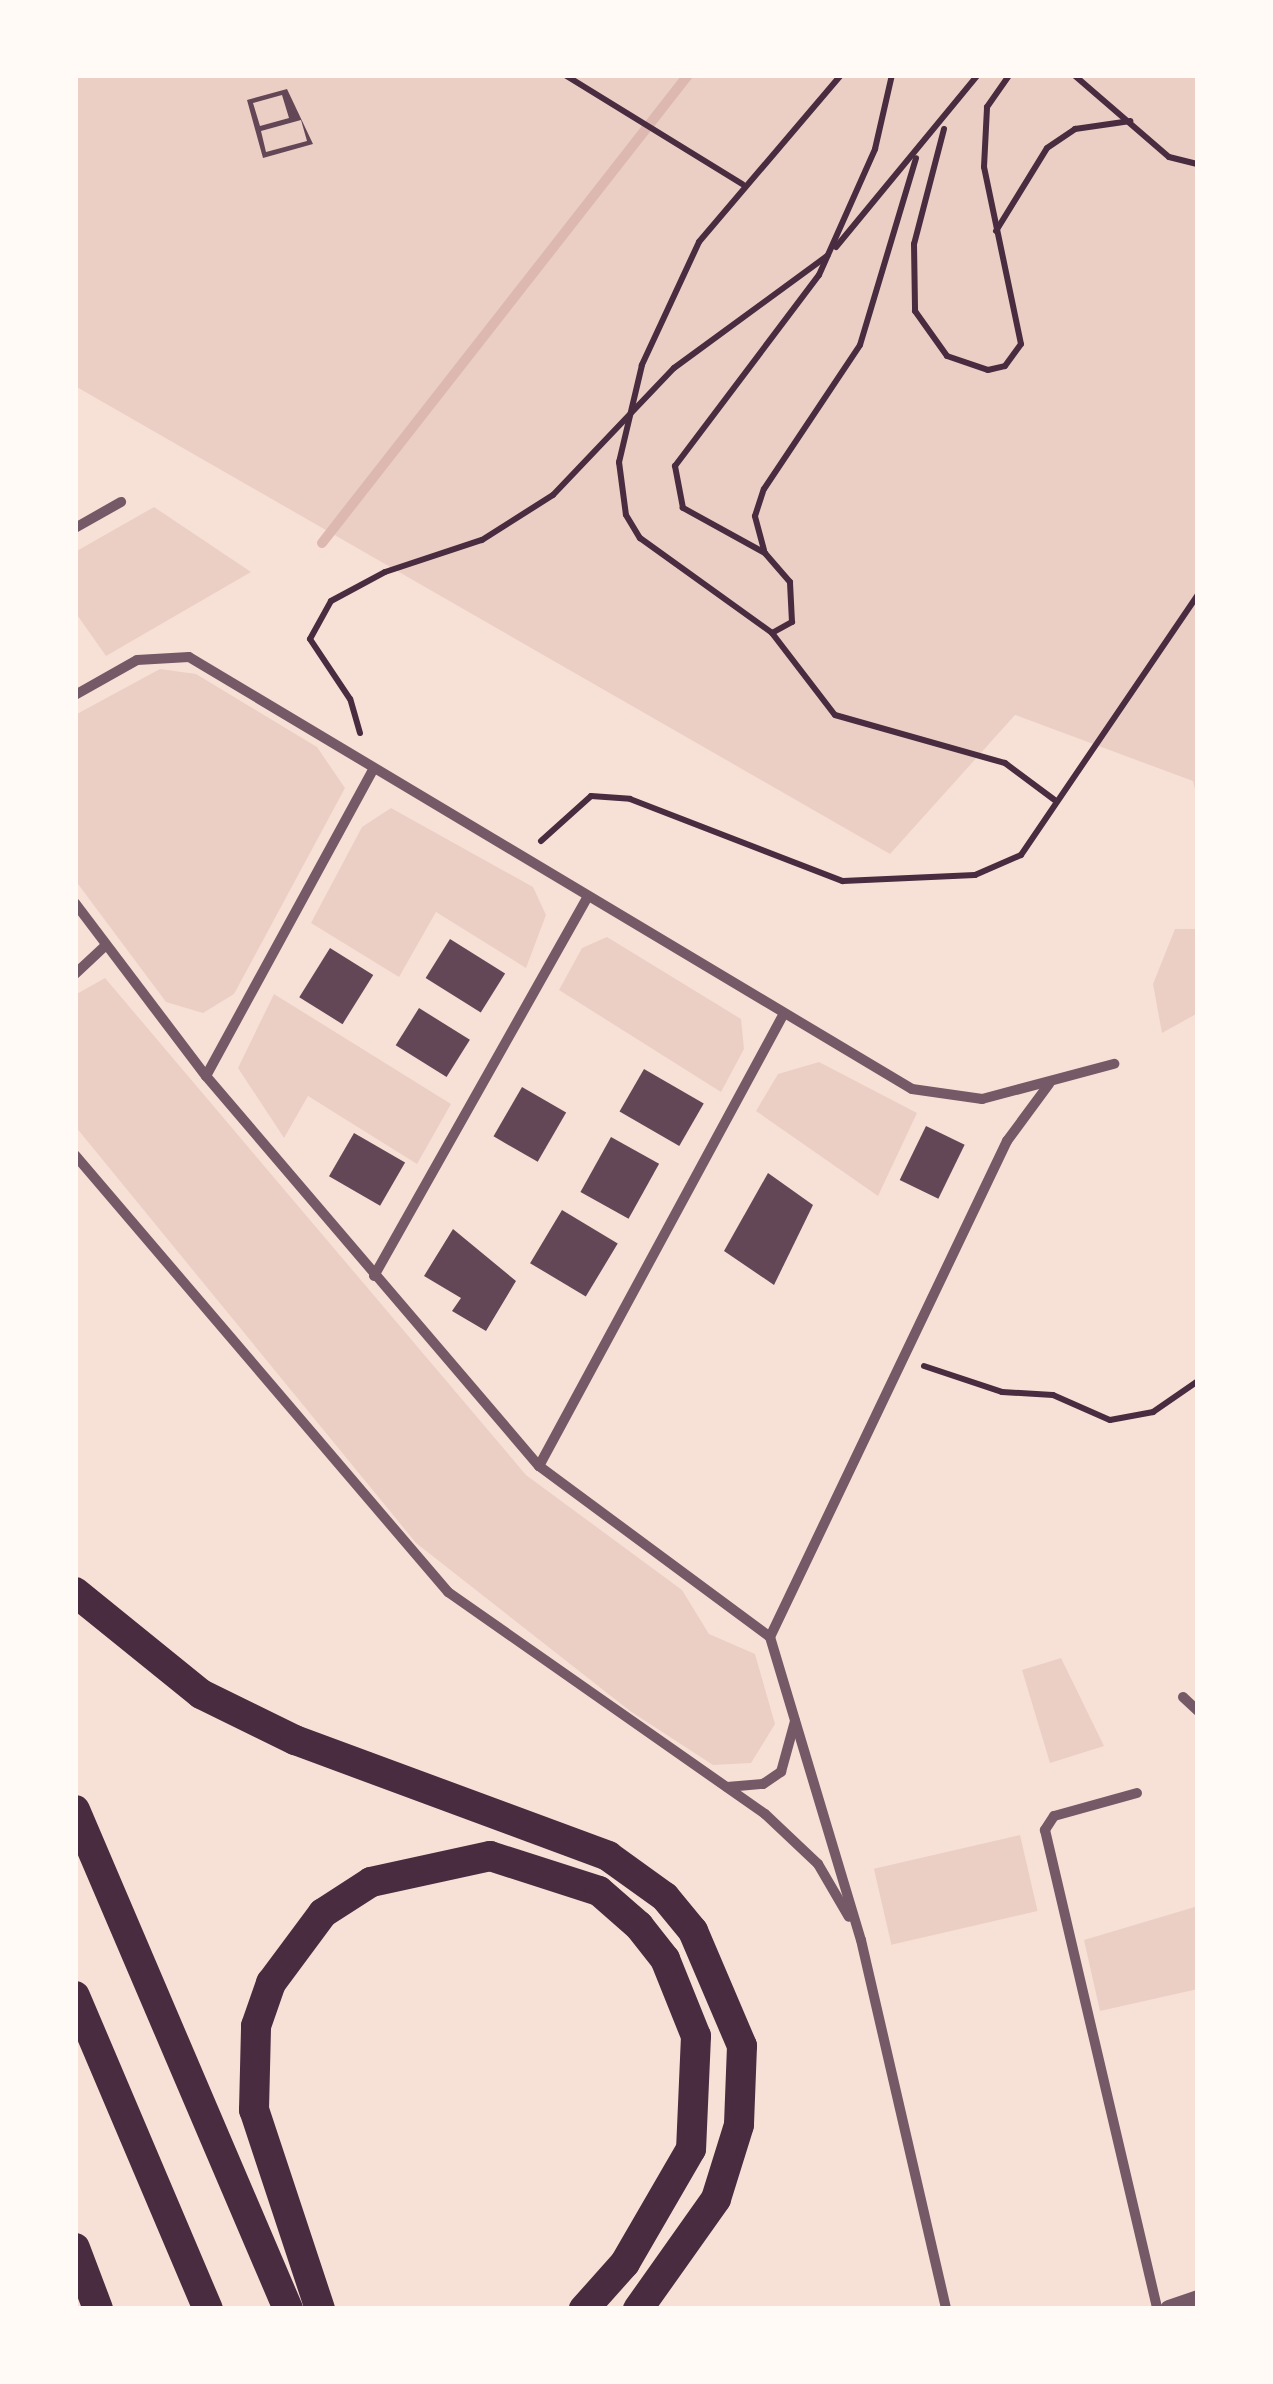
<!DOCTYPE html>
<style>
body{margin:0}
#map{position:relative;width:1273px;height:2384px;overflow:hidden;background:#f7e1d7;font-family:"Space Grotesk",sans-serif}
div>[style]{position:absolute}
.green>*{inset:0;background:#ebcfc5;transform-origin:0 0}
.stream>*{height:10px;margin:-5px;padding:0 5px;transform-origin:5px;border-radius:5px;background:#dcb8b0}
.building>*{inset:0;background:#644757;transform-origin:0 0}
.path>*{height:6px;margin:-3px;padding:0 3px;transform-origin:3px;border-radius:3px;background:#4a2c40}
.minor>*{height:10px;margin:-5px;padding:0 5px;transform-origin:5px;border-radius:5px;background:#755966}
.tertiary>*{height:18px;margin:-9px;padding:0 9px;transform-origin:9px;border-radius:9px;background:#755966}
.motorway>*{height:30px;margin:-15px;padding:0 15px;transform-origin:15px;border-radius:15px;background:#4a2c40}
span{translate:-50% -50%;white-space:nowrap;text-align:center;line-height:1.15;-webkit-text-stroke:8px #fffaf5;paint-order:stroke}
.frame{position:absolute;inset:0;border:78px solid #fffaf5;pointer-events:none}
</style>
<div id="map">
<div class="green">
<div style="clip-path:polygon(75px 75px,1198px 75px,1198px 801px,1193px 781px,1015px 715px,890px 854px,75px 386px)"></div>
<div style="clip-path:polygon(154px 507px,251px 572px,106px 656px,75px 612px,75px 552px)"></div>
<div style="clip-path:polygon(160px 669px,196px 674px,317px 747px,345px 788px,234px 994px,203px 1013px,166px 1002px,75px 880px,75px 715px)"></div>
<div style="clip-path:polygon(391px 808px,533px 887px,546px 915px,526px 968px,436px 912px,399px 977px,311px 923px,362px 827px)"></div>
<div style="clip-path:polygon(1175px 929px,1198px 929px,1198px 1013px,1162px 1033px,1153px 984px)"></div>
<div style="clip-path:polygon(607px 937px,741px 1019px,744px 1049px,721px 1092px,559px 990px,582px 948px)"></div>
<div style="clip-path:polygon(105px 978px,526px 1475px,682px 1590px,709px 1634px,755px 1654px,775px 1724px,751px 1763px,713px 1765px,630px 1711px,416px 1543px,75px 1126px,75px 995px)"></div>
<div style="clip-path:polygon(274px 994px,451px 1104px,417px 1164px,308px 1096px,284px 1138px,238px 1068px)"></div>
<div style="clip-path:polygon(819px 1062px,917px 1113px,878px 1196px,756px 1111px,778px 1074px)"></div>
<div style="clip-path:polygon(1061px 1658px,1104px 1746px,1050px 1763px,1022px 1670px)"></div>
<div style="left:1020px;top:1835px;width:78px;height:150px;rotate:77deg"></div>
<div style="clip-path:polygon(1198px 1906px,1198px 1989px,1100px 2011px,1084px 1940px)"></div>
</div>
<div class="stream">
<div style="left:322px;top:543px;width:594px;rotate:-51.97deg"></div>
</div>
<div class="building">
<div style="clip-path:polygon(evenodd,287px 89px,313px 144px,263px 158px,247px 100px,287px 89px,282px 95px,289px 118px,260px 126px,253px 103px,282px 95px,287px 89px,301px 120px,307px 141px,266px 152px,261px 131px,301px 120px)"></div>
<div style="left:450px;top:939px;width:65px;height:46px;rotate:32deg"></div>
<div style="left:330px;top:948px;width:51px;height:58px;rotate:32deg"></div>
<div style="left:419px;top:1008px;width:60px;height:44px;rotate:32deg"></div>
<div style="left:644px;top:1069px;width:69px;height:49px;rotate:30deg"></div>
<div style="left:522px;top:1087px;width:51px;height:57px;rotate:30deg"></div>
<div style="left:926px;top:1126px;width:43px;height:60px;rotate:26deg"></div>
<div style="left:354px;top:1133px;width:59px;height:50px;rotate:30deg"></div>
<div style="left:611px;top:1137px;width:55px;height:63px;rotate:29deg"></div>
<div style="clip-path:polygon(768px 1173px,813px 1205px,774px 1285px,724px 1251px)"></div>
<div style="left:562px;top:1210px;width:65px;height:62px;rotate:31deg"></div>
<div style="clip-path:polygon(453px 1229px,516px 1281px,486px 1331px,452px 1311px,461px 1298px,424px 1276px)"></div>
</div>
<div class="path">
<div style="left:565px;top:75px;width:208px;rotate:31.6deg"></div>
<div style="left:841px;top:75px;width:219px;rotate:130.4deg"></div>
<div style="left:699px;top:242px;width:136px;rotate:114.9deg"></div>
<div style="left:642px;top:365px;width:100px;rotate:103.3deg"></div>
<div style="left:619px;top:462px;width:53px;rotate:82.5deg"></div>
<div style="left:626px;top:515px;width:27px;rotate:59deg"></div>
<div style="left:640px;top:538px;width:163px;rotate:35.7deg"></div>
<div style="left:772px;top:633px;width:23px;rotate:-29deg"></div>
<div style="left:792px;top:622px;width:40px;rotate:-92.9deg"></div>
<div style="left:790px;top:582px;width:38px;rotate:-131deg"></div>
<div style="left:765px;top:553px;width:94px;rotate:-151.2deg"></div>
<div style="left:683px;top:508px;width:43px;rotate:-100.8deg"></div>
<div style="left:675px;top:466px;width:239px;rotate:-53deg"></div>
<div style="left:819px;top:275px;width:138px;rotate:-66deg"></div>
<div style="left:875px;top:149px;width:76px;rotate:-77.1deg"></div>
<div style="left:1074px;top:75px;width:125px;rotate:40.8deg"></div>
<div style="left:1169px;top:157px;width:30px;rotate:14deg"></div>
<div style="left:1196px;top:75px;width:3px;rotate:45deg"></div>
<div style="left:944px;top:129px;width:119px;rotate:104.6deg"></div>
<div style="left:914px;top:244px;width:67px;rotate:89.1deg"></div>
<div style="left:915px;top:311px;width:55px;rotate:54.6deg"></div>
<div style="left:947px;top:356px;width:43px;rotate:18.9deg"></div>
<div style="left:988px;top:370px;width:17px;rotate:-13deg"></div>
<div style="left:1005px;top:366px;width:27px;rotate:-54deg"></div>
<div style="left:1021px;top:344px;width:181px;rotate:-101.8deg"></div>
<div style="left:984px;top:167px;width:60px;rotate:-87.1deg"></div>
<div style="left:987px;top:107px;width:39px;rotate:-55deg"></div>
<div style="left:996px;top:231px;width:97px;rotate:-58.4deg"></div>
<div style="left:1047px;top:148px;width:34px;rotate:-34deg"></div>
<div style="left:1075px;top:129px;width:56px;rotate:-8.3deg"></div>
<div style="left:836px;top:247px;width:223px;rotate:-50.5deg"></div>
<div style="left:764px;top:550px;width:35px;rotate:-105deg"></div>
<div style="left:755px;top:516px;width:28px;rotate:-72deg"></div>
<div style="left:764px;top:489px;width:173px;rotate:-56.3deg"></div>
<div style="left:860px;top:345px;width:195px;rotate:-73.3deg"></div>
<div style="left:772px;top:633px;width:103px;rotate:52.5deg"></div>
<div style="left:835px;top:715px;width:177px;rotate:15.8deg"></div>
<div style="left:1005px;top:763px;width:64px;rotate:36.7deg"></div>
<div style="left:360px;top:733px;width:35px;rotate:-106deg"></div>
<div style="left:350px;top:699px;width:72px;rotate:-123.7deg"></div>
<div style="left:310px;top:639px;width:43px;rotate:-61.1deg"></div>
<div style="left:331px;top:601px;width:61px;rotate:-28.2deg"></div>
<div style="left:385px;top:572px;width:102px;rotate:-18.3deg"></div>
<div style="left:482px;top:540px;width:84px;rotate:-32.4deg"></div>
<div style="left:553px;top:495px;width:175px;rotate:-46.4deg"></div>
<div style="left:674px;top:368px;width:190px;rotate:-36.2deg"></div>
<div style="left:541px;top:841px;width:67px;rotate:-42deg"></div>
<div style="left:591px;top:796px;width:39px;rotate:4deg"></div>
<div style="left:630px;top:799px;width:228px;rotate:21.1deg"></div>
<div style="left:843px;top:881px;width:132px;rotate:-2.6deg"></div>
<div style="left:975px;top:875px;width:50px;rotate:-23.5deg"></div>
<div style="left:1021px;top:855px;width:315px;rotate:-55.8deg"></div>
<div style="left:924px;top:1366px;width:82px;rotate:18.4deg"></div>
<div style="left:1002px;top:1392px;width:51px;rotate:3.4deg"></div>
<div style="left:1053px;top:1395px;width:62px;rotate:23.7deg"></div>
<div style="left:1110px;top:1420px;width:44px;rotate:-10.5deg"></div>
<div style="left:1153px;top:1412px;width:55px;rotate:-34.6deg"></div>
</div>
<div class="minor">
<div style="left:75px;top:528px;width:53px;rotate:-29.5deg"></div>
<div style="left:75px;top:695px;width:71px;rotate:-29.4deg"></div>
<div style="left:137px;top:660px;width:52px;rotate:-3.3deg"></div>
<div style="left:189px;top:657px;width:842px;rotate:30.86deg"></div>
<div style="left:912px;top:1089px;width:71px;rotate:8.1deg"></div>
<div style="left:982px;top:1099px;width:137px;rotate:-14.9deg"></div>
<div style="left:75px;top:903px;width:217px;rotate:52.9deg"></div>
<div style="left:206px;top:1076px;width:513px;rotate:49.51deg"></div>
<div style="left:539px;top:1466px;width:287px;rotate:36.5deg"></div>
<div style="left:770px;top:1637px;width:316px;rotate:73.3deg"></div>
<div style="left:861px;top:1940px;width:379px;rotate:77deg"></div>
<div style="left:75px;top:974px;width:42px;rotate:-43.1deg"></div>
<div style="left:206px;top:1076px;width:349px;rotate:-61.4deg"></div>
<div style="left:75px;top:1155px;width:575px;rotate:49.52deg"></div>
<div style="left:448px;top:1592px;width:387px;rotate:35deg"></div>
<div style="left:765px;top:1814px;width:73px;rotate:43.3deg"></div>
<div style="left:818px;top:1864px;width:61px;rotate:59.7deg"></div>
<div style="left:374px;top:1276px;width:433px;rotate:-60.6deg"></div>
<div style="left:539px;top:1466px;width:511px;rotate:-61.58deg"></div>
<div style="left:770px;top:1637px;width:550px;rotate:-64.46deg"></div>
<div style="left:1007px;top:1141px;width:71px;rotate:-53.6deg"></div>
<div style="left:1183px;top:1697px;width:21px;rotate:43deg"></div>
<div style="left:727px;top:1787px;width:36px;rotate:-5deg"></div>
<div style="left:763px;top:1784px;width:22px;rotate:-34deg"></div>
<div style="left:781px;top:1772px;width:53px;rotate:-74.6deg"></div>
<div style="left:1137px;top:1793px;width:86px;rotate:164.5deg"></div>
<div style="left:1054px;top:1816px;width:17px;rotate:123deg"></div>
<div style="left:1045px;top:1830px;width:492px;rotate:76.8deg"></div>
</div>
<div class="tertiary">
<div style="left:1169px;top:2309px;width:31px;rotate:-19deg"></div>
</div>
<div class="motorway">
<div style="left:75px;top:1592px;width:162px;rotate:39deg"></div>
<div style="left:201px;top:1694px;width:105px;rotate:26.1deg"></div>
<div style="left:295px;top:1740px;width:334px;rotate:20.3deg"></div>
<div style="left:608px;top:1856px;width:70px;rotate:35.7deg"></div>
<div style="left:665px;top:1897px;width:44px;rotate:50.5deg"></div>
<div style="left:693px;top:1931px;width:125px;rotate:66.9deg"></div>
<div style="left:742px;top:2046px;width:79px;rotate:92.2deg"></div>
<div style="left:739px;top:2125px;width:77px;rotate:107.3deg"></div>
<div style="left:716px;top:2199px;width:135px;rotate:125.3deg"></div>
<div style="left:75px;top:1810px;width:543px;rotate:66.88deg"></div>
<div style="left:75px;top:1996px;width:340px;rotate:67deg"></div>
<div style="left:75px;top:2248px;width:65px;rotate:69.3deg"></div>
<div style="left:320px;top:2309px;width:210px;rotate:-108.3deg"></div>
<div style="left:254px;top:2110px;width:84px;rotate:-88.6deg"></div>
<div style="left:256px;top:2026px;width:46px;rotate:-70.8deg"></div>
<div style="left:271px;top:1983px;width:87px;rotate:-53.4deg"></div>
<div style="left:323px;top:1913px;width:57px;rotate:-32.9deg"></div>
<div style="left:371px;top:1882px;width:122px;rotate:-12.3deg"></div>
<div style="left:490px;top:1856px;width:114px;rotate:17.8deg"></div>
<div style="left:599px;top:1891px;width:53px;rotate:41.2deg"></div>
<div style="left:639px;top:1926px;width:42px;rotate:51.8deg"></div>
<div style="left:665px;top:1959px;width:83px;rotate:68.1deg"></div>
<div style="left:696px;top:2036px;width:113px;rotate:92.5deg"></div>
<div style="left:691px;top:2149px;width:132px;rotate:120.1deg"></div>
<div style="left:625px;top:2263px;width:62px;rotate:131.7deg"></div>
</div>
<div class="frame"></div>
</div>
